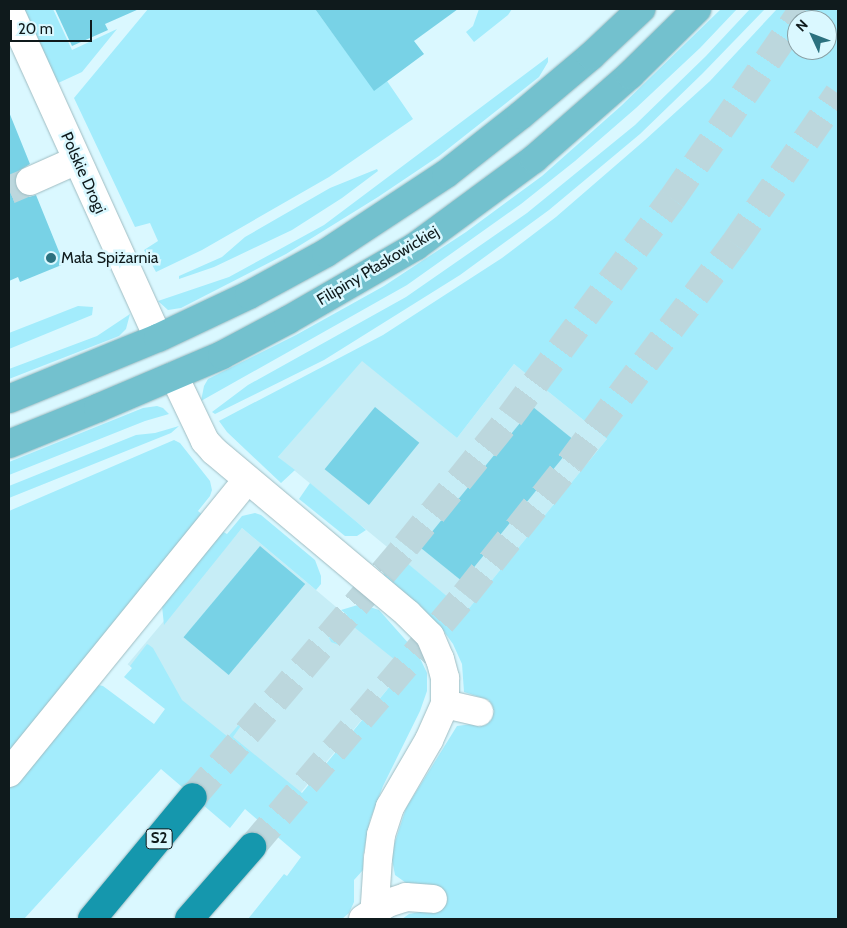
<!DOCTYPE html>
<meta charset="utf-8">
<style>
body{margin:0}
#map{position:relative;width:847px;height:928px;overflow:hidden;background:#daf8ff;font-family:Cabin,sans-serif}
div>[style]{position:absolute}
.built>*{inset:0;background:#c6edf6;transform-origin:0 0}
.green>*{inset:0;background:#a3ecfc}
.building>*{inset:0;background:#78d2e6;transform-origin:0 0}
.minor-tunnel>*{height:28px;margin-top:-14px;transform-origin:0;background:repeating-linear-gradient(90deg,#bcd7dd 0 28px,transparent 0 42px)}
.highway-tunnel>*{height:28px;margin-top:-14px;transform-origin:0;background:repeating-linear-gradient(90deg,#bcd7dd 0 28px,transparent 0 42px)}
.roads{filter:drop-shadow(0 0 1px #9fbcc2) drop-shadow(0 0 1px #9fbcc2)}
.minor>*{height:28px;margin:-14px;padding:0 14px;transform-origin:14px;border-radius:14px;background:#fff}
.major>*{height:28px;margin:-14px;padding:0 14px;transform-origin:14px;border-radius:14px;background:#73c1ce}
.highway>*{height:28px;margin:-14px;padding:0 14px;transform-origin:14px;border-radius:14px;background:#1597ad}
.dots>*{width:14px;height:14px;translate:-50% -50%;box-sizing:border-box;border:2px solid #daf8ff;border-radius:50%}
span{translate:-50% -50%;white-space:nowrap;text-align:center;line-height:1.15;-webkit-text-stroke:5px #daf8ff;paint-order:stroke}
.shield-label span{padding:1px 4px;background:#daf8ff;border:1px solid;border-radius:4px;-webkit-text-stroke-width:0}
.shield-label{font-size:15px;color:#0f1a1c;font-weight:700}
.street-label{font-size:16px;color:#0f1a1c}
.poi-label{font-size:16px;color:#0f1a1c}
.left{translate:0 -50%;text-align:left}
.frame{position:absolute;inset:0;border:10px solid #0f1a1c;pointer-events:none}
.north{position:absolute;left:787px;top:10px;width:50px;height:50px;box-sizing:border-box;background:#daf8ff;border:1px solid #899fa4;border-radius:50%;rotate:313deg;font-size:14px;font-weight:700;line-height:20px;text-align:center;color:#0f1a1c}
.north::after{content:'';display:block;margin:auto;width:18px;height:22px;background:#2b717f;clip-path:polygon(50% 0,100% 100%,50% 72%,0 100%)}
.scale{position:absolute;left:10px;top:20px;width:82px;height:22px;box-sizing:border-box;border:2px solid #0f1a1c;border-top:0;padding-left:6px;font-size:15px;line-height:18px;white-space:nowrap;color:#0f1a1c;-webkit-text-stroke:4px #daf8ff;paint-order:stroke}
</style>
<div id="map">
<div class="built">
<div style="clip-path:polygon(362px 360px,457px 438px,514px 364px,607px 439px,466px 612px,278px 457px)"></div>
<div style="left:242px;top:528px;width:215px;height:178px;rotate:40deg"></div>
</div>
<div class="green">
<div style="clip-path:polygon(22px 9px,53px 9px,72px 50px,117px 29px,82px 72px,56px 84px)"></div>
<div style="clip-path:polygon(148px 9px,315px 9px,374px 90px,387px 81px,413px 119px,329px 177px,202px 250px,156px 272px,144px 250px,158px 241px,150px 223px,135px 227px,74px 98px)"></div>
<div style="clip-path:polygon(479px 9px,512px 9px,508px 15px,474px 42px,466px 32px,473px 26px)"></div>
<div style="clip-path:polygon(721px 9px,737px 9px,700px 48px,636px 108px,575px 161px,521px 204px,407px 285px,201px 401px,204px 386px,208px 379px,296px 335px,384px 286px,466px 232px,542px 176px,621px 106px)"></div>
<div style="clip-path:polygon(750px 9px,765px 9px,702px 74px,640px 134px,549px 210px,460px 275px,324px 360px,215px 414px,212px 412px,248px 385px,406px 297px,527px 213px,635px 125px,706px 56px)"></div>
<div style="clip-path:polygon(evenodd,777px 9px,838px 9px,838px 919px,402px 919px,409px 914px,441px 908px,395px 875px,391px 854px,406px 808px,457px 726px,472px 724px,491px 706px,489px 700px,464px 692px,462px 664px,453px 644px,440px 626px,384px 576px,382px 563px,384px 556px,389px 548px,466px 612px,607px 439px,514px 364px,457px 438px,362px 361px,278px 457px,295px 470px,281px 483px,227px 432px,219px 421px,383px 335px,502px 258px,556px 217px,645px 140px,710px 81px,777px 9px,797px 20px,827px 20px,827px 50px,797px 50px,797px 20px)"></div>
<div style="clip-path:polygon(548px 57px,548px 62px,539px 77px,439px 156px,378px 197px,286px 254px,181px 308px,168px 310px,158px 301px,229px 277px,324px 225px)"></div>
<div style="clip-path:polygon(377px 169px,378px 171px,342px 198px,292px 230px,214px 267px,179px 279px,179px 276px,222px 257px,245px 237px,330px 188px)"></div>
<div style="clip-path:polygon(78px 306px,93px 307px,92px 315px,9px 349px,9px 333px)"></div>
<div style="clip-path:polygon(130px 314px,126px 329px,119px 336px,9px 379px,9px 369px,97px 336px)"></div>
<div style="clip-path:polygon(157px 406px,163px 408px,169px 414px,145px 421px,9px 475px,9px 462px,143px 408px)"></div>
<div style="clip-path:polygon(179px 426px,171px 433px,9px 498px,9px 486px,136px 435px,155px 433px)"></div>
<div style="clip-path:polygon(174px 440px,180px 443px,210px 481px,212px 490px,210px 496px,198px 511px,204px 516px,9px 752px,9px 511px)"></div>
<div style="clip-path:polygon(310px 483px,358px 523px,366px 530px,357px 536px,345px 536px,299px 499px)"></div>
<div style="clip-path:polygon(255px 513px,261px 515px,315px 560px,321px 576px,321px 584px,316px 590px,242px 528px,164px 625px,162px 606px,220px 530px,227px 534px,242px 516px)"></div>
<div style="clip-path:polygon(361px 604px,379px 610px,418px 654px,427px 673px,427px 691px,420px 711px,383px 786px,370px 820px,363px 856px,363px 870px,354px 880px,354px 902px,349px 913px,342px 919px,248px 919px,284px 874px,287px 876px,301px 857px,245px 809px,230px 828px,161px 769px,24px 919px,9px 919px,9px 789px,93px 688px,98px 685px,103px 686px,154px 724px,165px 709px,124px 677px,132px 668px,130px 666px,147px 644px,149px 645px,153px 648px,182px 700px,228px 737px,242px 721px,245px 720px,233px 737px,302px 793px,405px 668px,354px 627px,339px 645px,331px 642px,329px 638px,347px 615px,341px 610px)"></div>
</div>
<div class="building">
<div style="clip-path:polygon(55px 9px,139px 9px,105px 24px,108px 30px,72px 46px)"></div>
<div style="clip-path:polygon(315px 9px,458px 9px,414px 41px,424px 54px,374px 91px)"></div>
<div style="clip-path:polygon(9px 112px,30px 164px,17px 172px,14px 180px,16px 187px,21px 194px,29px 197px,36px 195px,64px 264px,20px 282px,18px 277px,9px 281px)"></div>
<div style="left:375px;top:407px;width:57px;height:80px;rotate:39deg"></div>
<div style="left:533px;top:407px;width:55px;height:180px;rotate:39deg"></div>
<div style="left:260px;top:546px;width:59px;height:119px;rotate:40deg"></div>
</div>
<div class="minor-tunnel">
<div style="left:9px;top:190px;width:23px;rotate:-23deg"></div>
</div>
<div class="highway-tunnel">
<div style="left:193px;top:797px;width:329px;rotate:-49.7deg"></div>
<div style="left:406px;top:546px;width:166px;rotate:-51.1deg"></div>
<div style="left:510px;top:417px;width:272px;rotate:-53.4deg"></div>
<div style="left:672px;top:199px;width:231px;rotate:-55.4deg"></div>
<div style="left:252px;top:847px;width:330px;rotate:-49.8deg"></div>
<div style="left:465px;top:595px;width:169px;rotate:-51.5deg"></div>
<div style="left:570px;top:463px;width:274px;rotate:-53.2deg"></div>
<div style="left:734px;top:244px;width:183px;rotate:-55.3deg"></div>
</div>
<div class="roads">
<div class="minor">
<div style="left:9px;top:9px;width:361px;rotate:65.6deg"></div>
<div style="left:30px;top:181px;width:51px;rotate:-24.1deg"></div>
<div style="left:174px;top:376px;width:72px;rotate:64.5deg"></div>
<div style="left:205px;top:441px;width:13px;rotate:48deg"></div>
<div style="left:214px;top:451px;width:253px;rotate:40deg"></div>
<div style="left:408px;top:614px;width:31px;rotate:45deg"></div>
<div style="left:430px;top:636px;width:25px;rotate:67deg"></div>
<div style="left:440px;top:659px;width:20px;rotate:75deg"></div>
<div style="left:445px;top:678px;width:26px;rotate:90deg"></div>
<div style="left:445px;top:704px;width:39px;rotate:114deg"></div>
<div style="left:429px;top:740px;width:78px;rotate:120.2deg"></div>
<div style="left:390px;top:807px;width:29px;rotate:108deg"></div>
<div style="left:381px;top:835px;width:23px;rotate:97deg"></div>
<div style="left:378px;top:858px;width:61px;rotate:93.8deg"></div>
<div style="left:445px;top:704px;width:35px;rotate:13deg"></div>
<div style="left:9px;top:773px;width:377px;rotate:-50.9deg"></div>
<div style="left:363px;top:919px;width:30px;rotate:-33deg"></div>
<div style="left:388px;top:903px;width:19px;rotate:-18deg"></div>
<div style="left:406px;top:897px;width:27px;rotate:4deg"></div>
</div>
<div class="major">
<div style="left:9px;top:399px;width:161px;rotate:-22.3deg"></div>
<div style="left:158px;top:338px;width:101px;rotate:-25.3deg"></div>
<div style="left:249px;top:295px;width:88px;rotate:-28.6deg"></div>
<div style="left:326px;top:253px;width:144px;rotate:-33.4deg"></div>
<div style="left:446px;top:174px;width:95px;rotate:-38.2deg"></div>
<div style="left:521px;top:115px;width:92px;rotate:-40.1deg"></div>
<div style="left:591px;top:56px;width:69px;rotate:-43.2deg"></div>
<div style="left:9px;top:444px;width:96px;rotate:-22deg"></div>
<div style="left:98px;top:408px;width:135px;rotate:-23.1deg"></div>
<div style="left:222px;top:355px;width:75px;rotate:-27.9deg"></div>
<div style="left:288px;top:320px;width:148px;rotate:-30deg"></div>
<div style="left:416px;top:246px;width:147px;rotate:-36.4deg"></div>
<div style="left:534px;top:159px;width:128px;rotate:-41.2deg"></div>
<div style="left:630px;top:75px;width:94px;rotate:-44.6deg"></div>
</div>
<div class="highway">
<div style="left:92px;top:919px;width:158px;rotate:-50.4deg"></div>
<div style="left:189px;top:919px;width:96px;rotate:-48.8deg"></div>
</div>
</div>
<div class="dots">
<div style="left:51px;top:258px;background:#2b717f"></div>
</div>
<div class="shield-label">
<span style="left:159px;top:839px">S2</span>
</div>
<div class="street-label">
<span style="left:83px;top:173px;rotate:66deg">Polskie Drogi</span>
<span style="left:378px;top:266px;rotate:-31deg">Filipiny Płaskowickiej</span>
</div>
<div class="poi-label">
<span class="left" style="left:61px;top:258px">Mała Spiżarnia</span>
</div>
<div class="frame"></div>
<div class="north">N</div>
<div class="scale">20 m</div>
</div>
